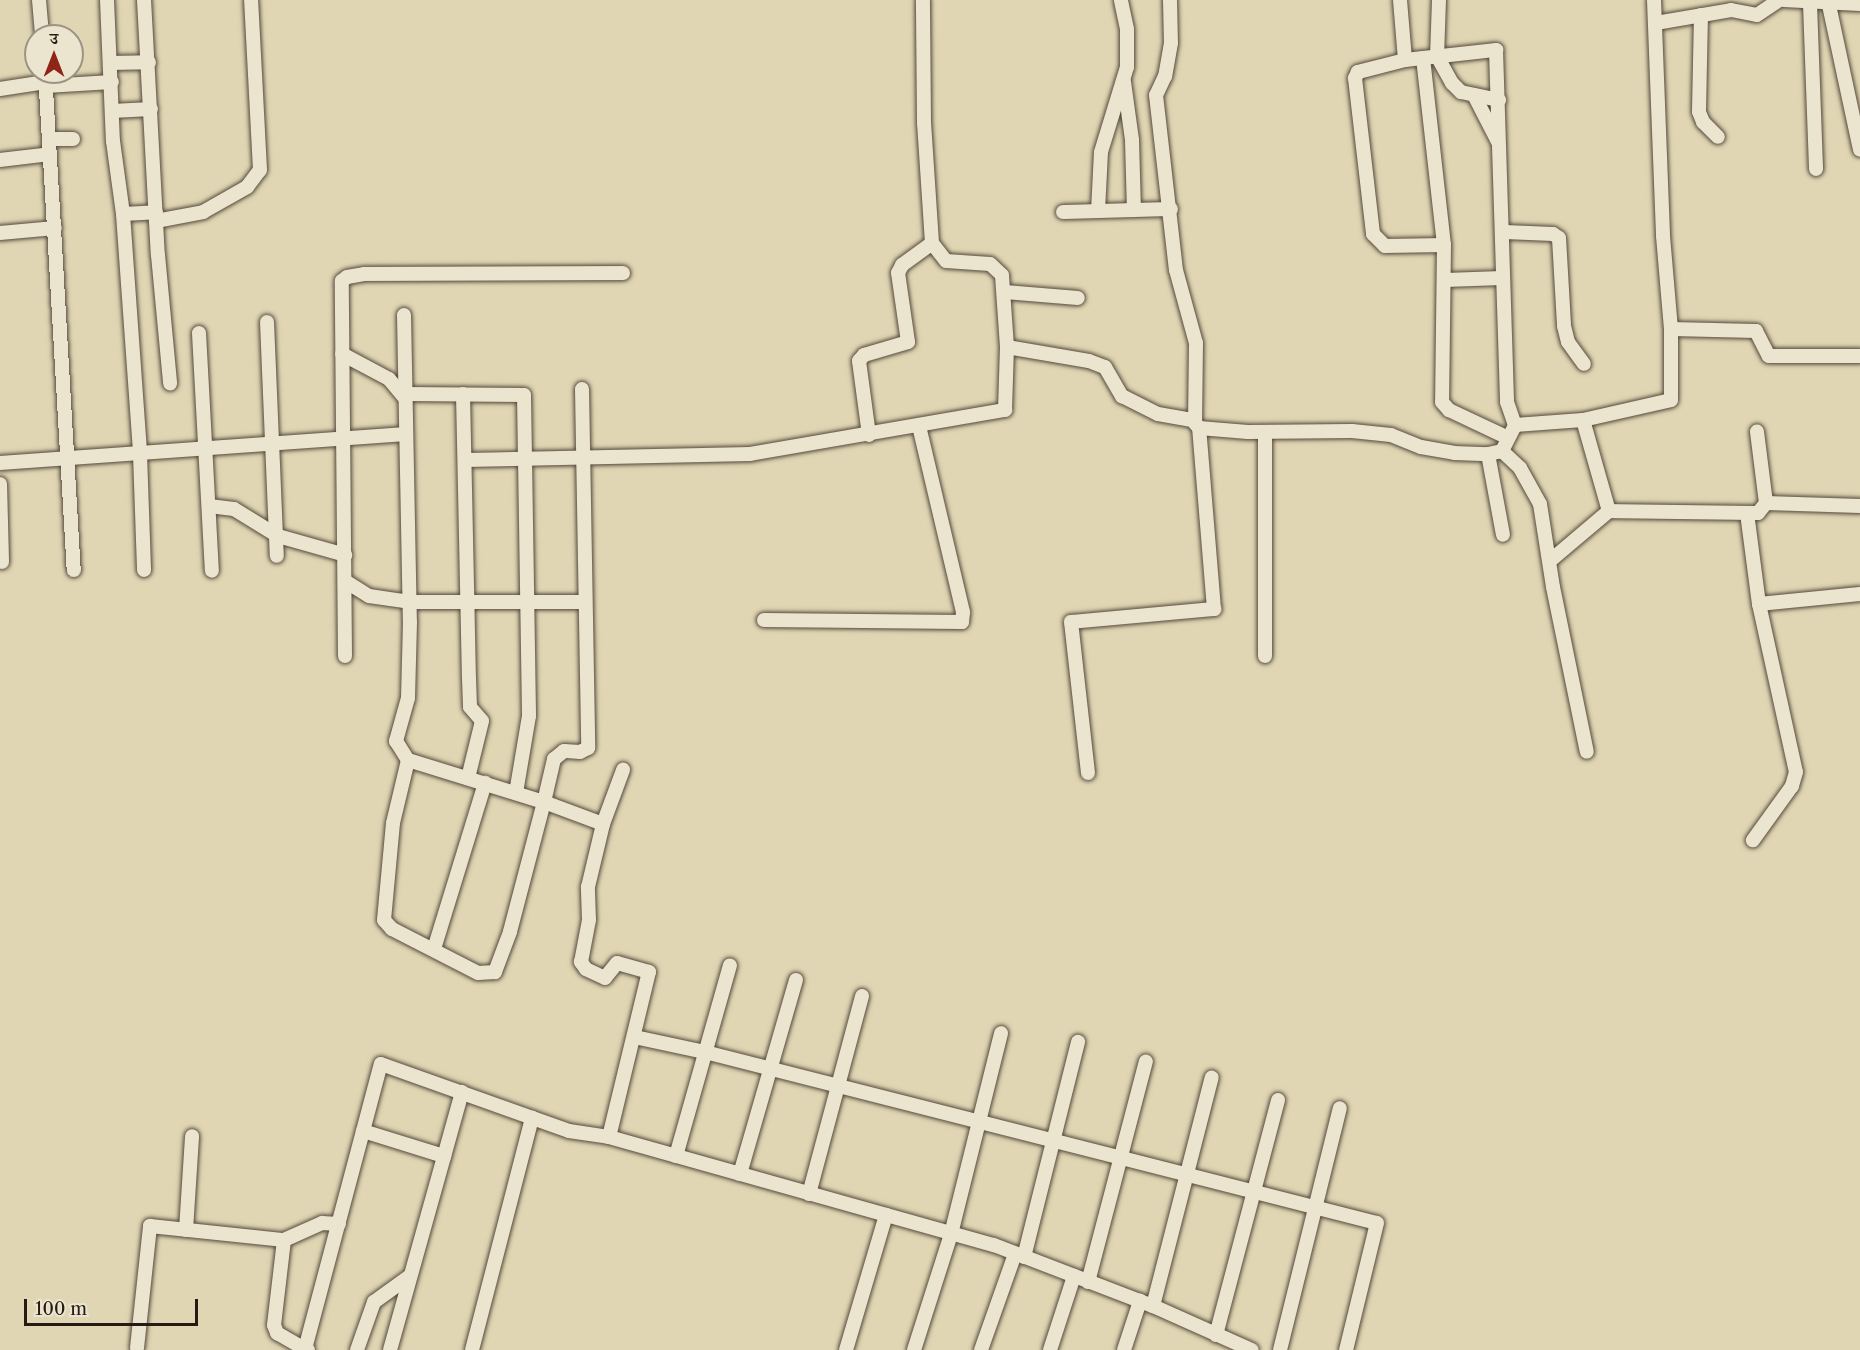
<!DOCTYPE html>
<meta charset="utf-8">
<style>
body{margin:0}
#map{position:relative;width:1860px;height:1350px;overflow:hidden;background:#e0d6b3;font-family:"Libre Caslon Text","Noto Serif Devanagari",serif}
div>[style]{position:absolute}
.roads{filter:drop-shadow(0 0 2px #55493c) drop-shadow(0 0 2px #55493c)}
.minor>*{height:14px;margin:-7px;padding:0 7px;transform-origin:7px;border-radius:7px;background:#ebe4ce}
span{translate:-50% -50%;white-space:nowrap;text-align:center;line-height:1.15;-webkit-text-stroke:4.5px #ebe4ce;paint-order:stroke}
.north{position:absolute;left:24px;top:24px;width:60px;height:60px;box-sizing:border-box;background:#ebe4ce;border:2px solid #9d9384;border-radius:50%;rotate:0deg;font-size:16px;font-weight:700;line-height:24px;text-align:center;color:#271a15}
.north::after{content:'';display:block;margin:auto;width:21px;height:27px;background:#8f2418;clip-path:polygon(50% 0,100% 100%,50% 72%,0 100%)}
.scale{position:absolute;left:24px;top:1299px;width:174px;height:27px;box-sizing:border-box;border:3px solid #271a15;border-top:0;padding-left:8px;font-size:18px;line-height:21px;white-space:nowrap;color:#271a15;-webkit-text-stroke:4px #ebe4ce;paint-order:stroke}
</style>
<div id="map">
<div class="roads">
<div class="minor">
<div style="left:39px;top:0;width:36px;rotate:85deg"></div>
<div style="left:107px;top:0;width:141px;rotate:87.6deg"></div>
<div style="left:113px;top:141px;width:74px;rotate:82.2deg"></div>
<div style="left:123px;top:214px;width:241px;rotate:85.9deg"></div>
<div style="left:140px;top:454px;width:116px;rotate:88deg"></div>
<div style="left:144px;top:0;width:255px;rotate:86.9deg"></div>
<div style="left:158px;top:255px;width:129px;rotate:84.6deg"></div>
<div style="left:1170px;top:0;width:43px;rotate:88.7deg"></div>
<div style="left:1171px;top:43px;width:34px;rotate:100deg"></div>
<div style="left:1165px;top:76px;width:21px;rotate:115deg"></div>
<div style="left:1156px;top:95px;width:176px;rotate:83.5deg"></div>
<div style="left:1176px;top:270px;width:76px;rotate:74.7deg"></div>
<div style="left:1196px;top:343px;width:80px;rotate:90.7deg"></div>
<div style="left:1195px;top:423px;width:6px;rotate:51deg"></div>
<div style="left:1199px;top:428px;width:49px;rotate:4.7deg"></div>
<div style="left:1248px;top:432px;width:104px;rotate:-0.6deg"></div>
<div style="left:1352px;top:431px;width:39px;rotate:6deg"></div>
<div style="left:1391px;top:435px;width:32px;rotate:22deg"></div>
<div style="left:1421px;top:447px;width:34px;rotate:10deg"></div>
<div style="left:1454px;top:453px;width:34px;rotate:2deg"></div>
<div style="left:1488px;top:454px;width:14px;rotate:-12deg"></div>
<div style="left:1502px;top:451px;width:29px;rotate:-63deg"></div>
<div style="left:1515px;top:425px;width:68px;rotate:-4.2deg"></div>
<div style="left:1583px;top:420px;width:95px;rotate:74.1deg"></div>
<div style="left:1609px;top:511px;width:138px;rotate:0.8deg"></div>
<div style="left:1747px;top:513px;width:92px;rotate:82.5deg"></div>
<div style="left:1759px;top:604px;width:172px;rotate:77.6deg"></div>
<div style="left:1796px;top:772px;width:15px;rotate:106deg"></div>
<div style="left:1792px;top:786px;width:67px;rotate:125.8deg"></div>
<div style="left:1400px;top:0;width:60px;rotate:85.2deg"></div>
<div style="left:1405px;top:60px;width:92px;rotate:-6.3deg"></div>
<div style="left:1496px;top:50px;width:352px;rotate:88.2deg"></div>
<div style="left:1507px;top:402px;width:24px;rotate:71deg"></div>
<div style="left:1439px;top:0;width:56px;rotate:92deg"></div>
<div style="left:1437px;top:56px;width:31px;rotate:61deg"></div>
<div style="left:1452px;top:83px;width:13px;rotate:45deg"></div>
<div style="left:1461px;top:92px;width:39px;rotate:12deg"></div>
<div style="left:1654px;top:0;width:236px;rotate:87.8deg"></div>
<div style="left:1663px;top:236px;width:93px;rotate:85.1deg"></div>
<div style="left:1671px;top:329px;width:85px;rotate:1.3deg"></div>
<div style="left:1756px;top:331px;width:28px;rotate:63deg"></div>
<div style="left:1769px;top:356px;width:91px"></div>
<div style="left:1784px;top:0;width:76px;rotate:3deg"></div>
<div style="left:1810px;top:4px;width:165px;rotate:87.9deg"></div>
<div style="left:1829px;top:5px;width:148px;rotate:77.9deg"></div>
<div style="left:1701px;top:15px;width:97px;rotate:91.2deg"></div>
<div style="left:1699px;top:112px;width:11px;rotate:68deg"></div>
<div style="left:1703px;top:122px;width:21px;rotate:45deg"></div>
<div style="left:1656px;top:23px;width:76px;rotate:-9.8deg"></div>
<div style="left:1731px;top:10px;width:26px;rotate:11deg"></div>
<div style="left:1757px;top:15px;width:27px;rotate:-34deg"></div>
<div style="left:1423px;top:58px;width:188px;rotate:83.6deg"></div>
<div style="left:1444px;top:245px;width:157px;rotate:90.7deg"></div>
<div style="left:1442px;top:402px;width:11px;rotate:49deg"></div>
<div style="left:1449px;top:410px;width:63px;rotate:25.3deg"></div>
<div style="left:1405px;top:60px;width:49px;rotate:165.7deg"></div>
<div style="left:1358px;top:72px;width:7px;rotate:117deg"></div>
<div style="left:1355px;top:78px;width:157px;rotate:83.4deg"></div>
<div style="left:1373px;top:234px;width:17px;rotate:45deg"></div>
<div style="left:1385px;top:246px;width:59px;rotate:-1deg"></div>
<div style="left:110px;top:63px;width:39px;rotate:-1deg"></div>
<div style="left:45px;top:72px;width:499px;rotate:86.7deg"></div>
<div style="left:1124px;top:82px;width:59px;rotate:82.1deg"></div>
<div style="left:1132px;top:140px;width:70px;rotate:88.4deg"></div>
<div style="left:46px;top:86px;width:66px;rotate:-3.5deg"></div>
<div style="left:0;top:89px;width:46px;rotate:-8.8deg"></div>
<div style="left:1474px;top:95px;width:53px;rotate:62.9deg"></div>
<div style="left:112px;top:111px;width:39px;rotate:-3deg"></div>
<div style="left:49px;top:139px;width:24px"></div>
<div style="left:0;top:160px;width:50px;rotate:-6.8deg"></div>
<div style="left:1098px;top:211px;width:59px;rotate:-87.1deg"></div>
<div style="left:1101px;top:152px;width:89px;rotate:-73deg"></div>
<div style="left:1127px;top:67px;width:38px;rotate:-90deg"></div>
<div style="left:1127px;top:29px;width:30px;rotate:-102deg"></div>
<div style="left:1063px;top:212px;width:108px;rotate:-1.6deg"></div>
<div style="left:123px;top:214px;width:33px;rotate:-3deg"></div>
<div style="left:156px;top:221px;width:48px;rotate:-10.8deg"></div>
<div style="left:203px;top:212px;width:51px;rotate:-29.6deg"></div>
<div style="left:247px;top:187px;width:21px;rotate:-53deg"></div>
<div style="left:260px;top:170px;width:170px;rotate:-93deg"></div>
<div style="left:1505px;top:232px;width:48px;rotate:2.4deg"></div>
<div style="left:1553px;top:234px;width:7px;rotate:34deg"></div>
<div style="left:1559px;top:238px;width:88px;rotate:86.7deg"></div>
<div style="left:1564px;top:326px;width:16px;rotate:76deg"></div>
<div style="left:1568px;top:342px;width:27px;rotate:54deg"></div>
<div style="left:0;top:233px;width:55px;rotate:-5.2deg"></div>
<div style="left:1445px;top:280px;width:57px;rotate:-2deg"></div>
<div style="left:1005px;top:292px;width:73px;rotate:4.7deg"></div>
<div style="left:404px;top:315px;width:307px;rotate:88.9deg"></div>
<div style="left:410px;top:622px;width:76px;rotate:91.5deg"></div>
<div style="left:408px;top:698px;width:45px;rotate:105.6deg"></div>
<div style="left:396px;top:741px;width:22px;rotate:58deg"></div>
<div style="left:267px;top:322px;width:234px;rotate:87.6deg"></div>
<div style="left:199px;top:333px;width:238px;rotate:86.9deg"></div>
<div style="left:1007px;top:347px;width:83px;rotate:9.7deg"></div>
<div style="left:1089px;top:361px;width:17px;rotate:21deg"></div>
<div style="left:1105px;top:367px;width:34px;rotate:60deg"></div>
<div style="left:1122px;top:396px;width:40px;rotate:26.6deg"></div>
<div style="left:1158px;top:414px;width:36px;rotate:10deg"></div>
<div style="left:342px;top:354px;width:53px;rotate:28deg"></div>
<div style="left:389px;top:379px;width:26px;rotate:50deg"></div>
<div style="left:582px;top:389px;width:359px;rotate:89deg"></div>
<div style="left:588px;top:748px;width:9px;rotate:153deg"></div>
<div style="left:580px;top:752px;width:16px;rotate:-176deg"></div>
<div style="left:564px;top:751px;width:13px;rotate:141deg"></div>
<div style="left:554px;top:759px;width:44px;rotate:103.1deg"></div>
<div style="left:544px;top:802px;width:134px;rotate:104.7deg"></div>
<div style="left:510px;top:932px;width:43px;rotate:110.6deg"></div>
<div style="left:495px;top:972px;width:17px;rotate:177deg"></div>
<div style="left:478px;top:973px;width:97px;rotate:-152.9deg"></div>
<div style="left:392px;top:929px;width:12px;rotate:-132deg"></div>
<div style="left:384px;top:920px;width:97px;rotate:-84.7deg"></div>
<div style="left:393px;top:823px;width:65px;rotate:-76.6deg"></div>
<div style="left:408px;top:760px;width:142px;rotate:17.2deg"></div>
<div style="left:544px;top:802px;width:63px;rotate:20.4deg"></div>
<div style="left:406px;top:394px;width:118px;rotate:0.5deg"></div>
<div style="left:524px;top:395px;width:321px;rotate:89.1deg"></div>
<div style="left:529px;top:716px;width:78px;rotate:99.6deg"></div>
<div style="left:463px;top:394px;width:284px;rotate:88.8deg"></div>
<div style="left:469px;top:678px;width:29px;rotate:88deg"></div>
<div style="left:470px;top:707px;width:18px;rotate:49deg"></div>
<div style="left:482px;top:721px;width:59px;rotate:103.8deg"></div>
<div style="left:1583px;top:420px;width:90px;rotate:-12.8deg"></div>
<div style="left:1671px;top:400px;width:71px;rotate:-90deg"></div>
<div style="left:869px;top:435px;width:75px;rotate:-97.7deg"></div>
<div style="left:859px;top:361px;width:8px;rotate:-50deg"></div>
<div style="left:864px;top:355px;width:46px;rotate:-16.5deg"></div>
<div style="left:908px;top:342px;width:70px;rotate:-98.2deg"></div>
<div style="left:898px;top:273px;width:9px;rotate:-63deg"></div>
<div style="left:902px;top:265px;width:37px;rotate:-36deg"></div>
<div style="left:1502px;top:451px;width:25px;rotate:43deg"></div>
<div style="left:1520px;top:468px;width:41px;rotate:60.9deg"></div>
<div style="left:1540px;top:504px;width:84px;rotate:81.1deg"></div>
<div style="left:1553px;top:587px;width:168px;rotate:78.4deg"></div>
<div style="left:1488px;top:454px;width:82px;rotate:79.5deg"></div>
<div style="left:465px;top:460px;width:285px;rotate:-1.2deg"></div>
<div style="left:750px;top:454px;width:259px;rotate:-9.8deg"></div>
<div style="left:1005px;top:410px;width:63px;rotate:-88.2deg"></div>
<div style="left:1007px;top:347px;width:72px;rotate:-94deg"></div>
<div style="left:1002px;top:275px;width:16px;rotate:-137deg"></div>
<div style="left:990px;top:264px;width:44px;rotate:-176.1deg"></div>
<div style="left:946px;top:261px;width:23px;rotate:-128deg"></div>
<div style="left:932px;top:243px;width:120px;rotate:-93.8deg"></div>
<div style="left:924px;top:123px;width:123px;rotate:-90.5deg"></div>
<div style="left:0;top:463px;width:407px;rotate:-4.1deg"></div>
<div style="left:0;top:484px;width:78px;rotate:88.5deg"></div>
<div style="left:1766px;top:503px;width:94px;rotate:1.8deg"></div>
<div style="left:209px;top:506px;width:25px;rotate:7deg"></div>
<div style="left:234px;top:509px;width:52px;rotate:31.5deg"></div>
<div style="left:278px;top:536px;width:70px;rotate:15.8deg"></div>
<div style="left:1747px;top:513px;width:11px"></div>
<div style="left:1758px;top:513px;width:13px;rotate:-51deg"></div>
<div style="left:1766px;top:503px;width:72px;rotate:-97.2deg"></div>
<div style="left:1551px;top:560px;width:76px;rotate:-40.2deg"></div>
<div style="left:345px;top:581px;width:28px;rotate:32deg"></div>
<div style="left:369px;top:596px;width:41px;rotate:8.3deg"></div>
<div style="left:410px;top:602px;width:174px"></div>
<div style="left:1759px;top:604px;width:101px;rotate:-5.7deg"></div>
<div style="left:764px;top:620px;width:198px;rotate:0.6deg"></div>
<div style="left:962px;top:622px;width:10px;rotate:-84deg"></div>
<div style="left:963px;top:612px;width:191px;rotate:-103.3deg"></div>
<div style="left:345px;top:656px;width:375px;rotate:-90.5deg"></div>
<div style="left:342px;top:281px;width:6px;rotate:-39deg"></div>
<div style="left:347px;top:277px;width:17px;rotate:-10deg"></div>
<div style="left:364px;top:274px;width:259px;rotate:-0.2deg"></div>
<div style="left:1265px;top:656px;width:224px;rotate:-90deg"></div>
<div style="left:1088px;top:773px;width:152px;rotate:-96.4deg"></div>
<div style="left:1071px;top:622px;width:144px;rotate:-5.2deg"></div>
<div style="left:1214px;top:609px;width:182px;rotate:-94.7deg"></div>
<div style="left:434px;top:949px;width:174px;rotate:-72.9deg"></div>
<div style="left:635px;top:1037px;width:72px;rotate:12.1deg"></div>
<div style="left:705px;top:1052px;width:693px;rotate:14.28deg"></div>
<div style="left:1377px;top:1223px;width:131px;rotate:103.7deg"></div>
<div style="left:363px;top:1131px;width:85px;rotate:17.2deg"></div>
<div style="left:609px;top:1137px;width:400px;rotate:15.7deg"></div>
<div style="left:994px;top:1245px;width:170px;rotate:21deg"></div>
<div style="left:1153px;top:1306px;width:108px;rotate:24deg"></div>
<div style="left:676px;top:1156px;width:198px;rotate:-74.2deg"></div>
<div style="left:740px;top:1174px;width:202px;rotate:-73.9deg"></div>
<div style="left:809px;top:1194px;width:205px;rotate:-75deg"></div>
<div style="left:186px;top:1230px;width:94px;rotate:-86.3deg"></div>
<div style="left:284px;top:1240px;width:86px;rotate:96.7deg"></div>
<div style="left:274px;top:1325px;width:9px;rotate:69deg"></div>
<div style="left:277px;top:1333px;width:32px;rotate:30deg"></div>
<div style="left:1024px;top:1257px;width:222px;rotate:-75.9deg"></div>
<div style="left:1088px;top:1282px;width:228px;rotate:-75.3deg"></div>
<div style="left:1153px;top:1306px;width:236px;rotate:-75.6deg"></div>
<div style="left:1216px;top:1335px;width:243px;rotate:-75.2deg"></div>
<div style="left:137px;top:1348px;width:123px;rotate:-83.9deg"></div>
<div style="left:150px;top:1226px;width:135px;rotate:6deg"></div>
<div style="left:284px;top:1240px;width:42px;rotate:-24.1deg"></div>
<div style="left:322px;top:1223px;width:17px;rotate:3deg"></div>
<div style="left:308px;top:1350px;width:3px;rotate:-162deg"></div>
<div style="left:305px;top:1349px;width:295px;rotate:-75.1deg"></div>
<div style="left:381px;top:1064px;width:200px;rotate:19.6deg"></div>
<div style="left:569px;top:1131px;width:40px;rotate:8.5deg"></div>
<div style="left:609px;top:1137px;width:170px;rotate:-76.4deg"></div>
<div style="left:649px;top:972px;width:33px;rotate:-164deg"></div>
<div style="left:617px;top:963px;width:19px;rotate:129deg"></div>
<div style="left:605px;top:978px;width:21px;rotate:-155deg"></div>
<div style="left:586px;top:969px;width:9px;rotate:-126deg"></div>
<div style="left:581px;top:962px;width:43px;rotate:-79.2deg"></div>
<div style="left:589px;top:920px;width:33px;rotate:-92deg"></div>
<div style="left:588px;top:887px;width:65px;rotate:-76.6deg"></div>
<div style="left:603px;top:824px;width:58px;rotate:-69.7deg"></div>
<div style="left:357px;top:1350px;width:51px;rotate:-70.5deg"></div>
<div style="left:374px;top:1302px;width:44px;rotate:-35.8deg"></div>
<div style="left:390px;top:1350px;width:268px;rotate:-74.4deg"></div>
<div style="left:472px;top:1350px;width:240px;rotate:-75.5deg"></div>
<div style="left:846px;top:1350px;width:141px;rotate:-73.5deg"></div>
<div style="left:914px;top:1350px;width:122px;rotate:-72.3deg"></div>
<div style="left:951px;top:1234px;width:207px;rotate:-76deg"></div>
<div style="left:981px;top:1350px;width:102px;rotate:-70.5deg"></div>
<div style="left:1050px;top:1350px;width:78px;rotate:-72deg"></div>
<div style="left:1124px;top:1350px;width:52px;rotate:-71.9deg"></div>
<div style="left:1280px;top:1350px;width:249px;rotate:-76.1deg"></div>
</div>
</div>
<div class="north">उ</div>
<div class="scale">100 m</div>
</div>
